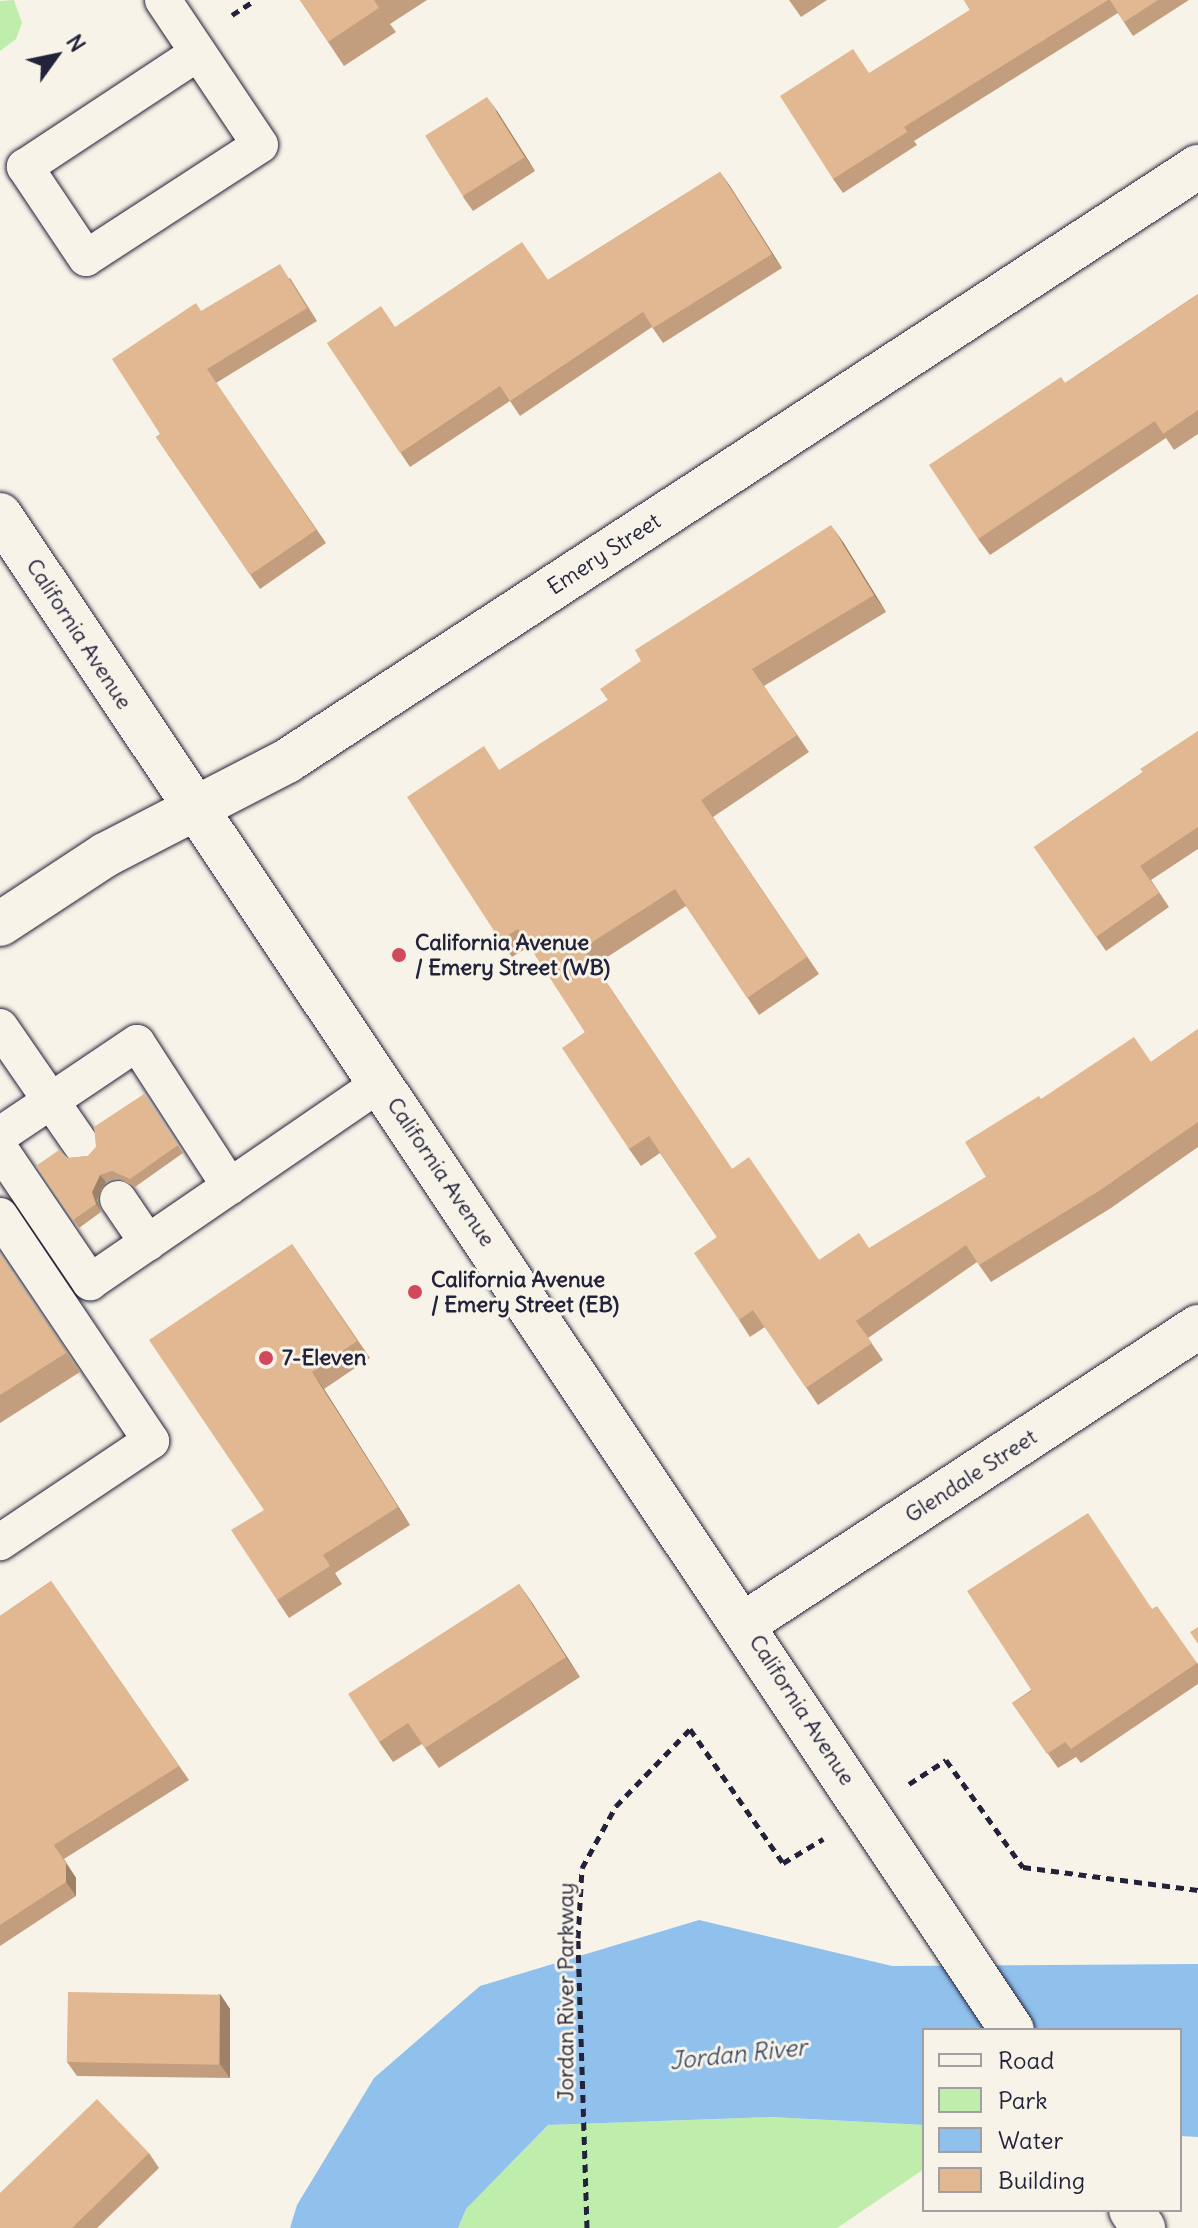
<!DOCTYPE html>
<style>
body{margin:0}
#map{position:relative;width:1198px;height:2228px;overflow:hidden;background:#f7f3e8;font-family:Delius,sans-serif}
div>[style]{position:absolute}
.green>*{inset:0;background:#beedac}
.water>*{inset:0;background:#90c1ec}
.path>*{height:5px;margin-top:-2.5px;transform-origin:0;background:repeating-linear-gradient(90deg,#22223b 0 8px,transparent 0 14px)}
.roads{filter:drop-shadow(0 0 2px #22223b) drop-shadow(0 0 2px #22223b)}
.service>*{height:36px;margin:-18px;padding:0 18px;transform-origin:18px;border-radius:18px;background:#f7f3e8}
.minor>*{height:44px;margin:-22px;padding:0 22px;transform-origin:22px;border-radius:22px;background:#f7f3e8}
.secondary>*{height:44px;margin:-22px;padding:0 22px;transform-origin:22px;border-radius:22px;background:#f7f3e8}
.wall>*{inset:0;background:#c29e7e}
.shaded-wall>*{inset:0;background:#9e8166}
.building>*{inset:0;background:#e1b892;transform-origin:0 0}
.dots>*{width:22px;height:22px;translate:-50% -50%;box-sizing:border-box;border:4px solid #f7f3e8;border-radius:50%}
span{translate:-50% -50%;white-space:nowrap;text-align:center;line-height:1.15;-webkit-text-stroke:6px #f7f3e8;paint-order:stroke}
.street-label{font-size:22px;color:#22223b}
.poi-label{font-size:22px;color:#22223b;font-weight:700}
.left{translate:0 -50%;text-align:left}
.water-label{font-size:24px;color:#435270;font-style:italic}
.legend{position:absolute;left:922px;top:2028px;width:260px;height:184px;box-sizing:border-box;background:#f7f3e8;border:2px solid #a29fa3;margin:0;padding:10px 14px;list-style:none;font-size:24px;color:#22223b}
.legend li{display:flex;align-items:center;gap:16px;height:40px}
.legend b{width:40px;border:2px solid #a29fa3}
.north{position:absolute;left:16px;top:16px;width:80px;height:80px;-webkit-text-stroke:6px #f7f3e8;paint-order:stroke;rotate:57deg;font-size:22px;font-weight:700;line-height:32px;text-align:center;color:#22223b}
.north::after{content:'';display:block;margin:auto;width:28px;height:36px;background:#22223b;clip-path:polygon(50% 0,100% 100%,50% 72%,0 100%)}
</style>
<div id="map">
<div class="green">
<div style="clip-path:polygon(14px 0,22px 23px,16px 39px,0 51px,0 1px)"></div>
<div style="clip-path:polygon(771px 2117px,924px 2125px,924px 2169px,837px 2228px,458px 2228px,466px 2209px,548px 2125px)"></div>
</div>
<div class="water">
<div style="clip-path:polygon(699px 1920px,892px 1966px,1198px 1964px,1198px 2137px,1180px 2136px,1180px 2030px,924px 2030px,924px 2125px,771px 2117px,548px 2125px,466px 2209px,458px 2228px,290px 2228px,297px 2205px,374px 2078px,480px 1986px)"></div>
</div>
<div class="path">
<div style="left:232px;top:15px;width:27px;rotate:-33deg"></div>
<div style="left:909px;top:1784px;width:44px;rotate:-33deg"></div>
<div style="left:946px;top:1760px;width:132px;rotate:54.3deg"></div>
<div style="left:1023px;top:1867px;width:177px;rotate:7.5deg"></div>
<div style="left:587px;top:2228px;width:290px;rotate:-91.8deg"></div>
<div style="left:578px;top:1938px;width:70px;rotate:-86.7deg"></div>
<div style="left:582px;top:1868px;width:71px;rotate:-61.3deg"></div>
<div style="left:616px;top:1806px;width:107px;rotate:-46.1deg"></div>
<div style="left:690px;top:1729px;width:163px;rotate:55.2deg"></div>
<div style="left:783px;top:1863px;width:47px;rotate:-31deg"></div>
</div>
<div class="roads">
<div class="service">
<div style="left:163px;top:0;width:174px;rotate:56.2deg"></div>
<div style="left:260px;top:145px;width:207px;rotate:147deg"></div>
<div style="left:86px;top:258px;width:110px;rotate:-123.8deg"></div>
<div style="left:25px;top:167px;width:207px;rotate:-33.4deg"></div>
<div style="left:0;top:1027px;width:145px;rotate:55.4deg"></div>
<div style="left:0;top:1135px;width:165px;rotate:-33.9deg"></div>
<div style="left:137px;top:1043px;width:171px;rotate:57.1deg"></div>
<div style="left:0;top:1149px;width:161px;rotate:55.9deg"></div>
<div style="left:90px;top:1282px;width:353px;rotate:-34.4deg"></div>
<div style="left:118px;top:1199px;width:53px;rotate:55.7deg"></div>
<div style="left:0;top:1216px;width:271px;rotate:56.1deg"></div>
<div style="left:151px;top:1441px;width:182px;rotate:146.2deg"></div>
</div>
<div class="minor">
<div style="left:0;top:924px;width:126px;rotate:-33.3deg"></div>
<div style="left:105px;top:855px;width:205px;rotate:-27.3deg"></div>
<div style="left:287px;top:761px;width:1088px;rotate:-33.11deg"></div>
<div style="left:744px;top:1624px;width:543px;rotate:-33.19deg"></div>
</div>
<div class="secondary">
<div style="left:0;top:515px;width:1822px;rotate:56.26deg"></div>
<div style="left:1131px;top:2210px;width:22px;rotate:56deg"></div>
</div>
</div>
<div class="wall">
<div style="clip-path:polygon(300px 0,427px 0,390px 24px,396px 32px,344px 66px)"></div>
<div style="clip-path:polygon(789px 0,827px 0,801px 17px)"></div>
<div style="clip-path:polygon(964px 0,1189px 0,1133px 36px,1118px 13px,914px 141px,917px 145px,843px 193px,833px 179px,870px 73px,970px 10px)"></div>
<div style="clip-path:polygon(497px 111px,535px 171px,473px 211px,463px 197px)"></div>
<div style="clip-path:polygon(720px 172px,782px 268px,663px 343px,652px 327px,520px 416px,510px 401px,410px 467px,327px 343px,396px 327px,548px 280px)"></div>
<div style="clip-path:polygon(290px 278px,317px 321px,216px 383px,326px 543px,260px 589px,156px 437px,160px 434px,201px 311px)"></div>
<div style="clip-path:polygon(1198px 294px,1198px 434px,1174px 450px,1166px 438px,990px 555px,978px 539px,1065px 383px)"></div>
<div style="clip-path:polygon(843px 542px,886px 612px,764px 686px,809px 752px,713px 817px,819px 974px,759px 1015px,686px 906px,595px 965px,732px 1169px,819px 1260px,870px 1248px,986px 1177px,1041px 1099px,1151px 1062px,1198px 1029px,1198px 1147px,1111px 1208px,991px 1282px,977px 1262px,868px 1338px,883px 1360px,818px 1405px,765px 1327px,750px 1337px,739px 1320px,717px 1237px,660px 1153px,641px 1166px,629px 1149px,585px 1032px,530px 946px,512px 957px,500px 940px,500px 770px,608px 700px)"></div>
<div style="clip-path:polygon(1198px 731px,1198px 849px,1151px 880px,1169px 907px,1106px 951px,1034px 847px,1143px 772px)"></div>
<div style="clip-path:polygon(144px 1094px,183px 1153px,135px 1187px,117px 1178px,106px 1182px,97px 1200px,101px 1212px,79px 1228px,36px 1166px,68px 1158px,88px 1156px)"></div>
<div style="clip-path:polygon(292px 1244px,370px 1358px,324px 1389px,410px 1525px,335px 1573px,342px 1584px,289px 1618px,277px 1600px,264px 1510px)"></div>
<div style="clip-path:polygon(0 1254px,80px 1372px,0 1423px)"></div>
<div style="clip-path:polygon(51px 1581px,189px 1780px,64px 1859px,76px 1878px,76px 1896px,0 1946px,0 1616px)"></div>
<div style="clip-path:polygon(519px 1584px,580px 1677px,439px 1768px,422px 1744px,393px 1762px,379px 1742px)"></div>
<div style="clip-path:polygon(1152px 1609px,1198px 1664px,1198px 1684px,1081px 1763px,1076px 1757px,1058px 1768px,1012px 1703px)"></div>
<div style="clip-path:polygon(220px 1994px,230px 2009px,230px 2078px,77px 2076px,67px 2062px)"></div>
<div style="clip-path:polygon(149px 2153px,159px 2168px,97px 2228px,0 2228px)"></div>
</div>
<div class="shaded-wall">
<div style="clip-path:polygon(487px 97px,497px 111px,535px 171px,525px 157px)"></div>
<div style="clip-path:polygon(720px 172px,730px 186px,782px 268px,772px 254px)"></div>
<div style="clip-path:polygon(831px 525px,843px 542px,886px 612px,874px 595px)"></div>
<div style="clip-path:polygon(100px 1175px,106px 1182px,97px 1200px,101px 1212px,96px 1204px,92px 1192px)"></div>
<div style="clip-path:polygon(312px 1372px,324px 1389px,410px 1525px,398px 1507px)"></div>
<div style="clip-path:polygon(519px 1584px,533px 1604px,580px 1677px,566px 1657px)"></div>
<div style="clip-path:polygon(54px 1845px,76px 1878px,76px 1896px,66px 1882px)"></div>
<div style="clip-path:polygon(220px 1994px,230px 2009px,230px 2078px,220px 2064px)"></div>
</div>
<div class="building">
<div style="clip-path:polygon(300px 0,374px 0,379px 8px,328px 42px)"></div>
<div style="clip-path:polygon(964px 0,1108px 0,904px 127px,907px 132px,833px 179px,780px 96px,853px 49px,869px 73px,970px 10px)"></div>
<div style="clip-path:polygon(1110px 0,1158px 0,1124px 22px)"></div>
<div style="left:487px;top:97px;width:71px;height:73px;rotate:58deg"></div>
<div style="clip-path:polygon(720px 172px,772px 254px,653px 328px,643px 312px,510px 401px,500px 386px,400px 453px,327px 343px,381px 306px,395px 327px,522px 242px,548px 280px)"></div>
<div style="clip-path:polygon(280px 264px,307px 308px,207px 369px,316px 530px,250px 575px,156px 437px,160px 434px,112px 359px,196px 303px,201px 311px)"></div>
<div style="clip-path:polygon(1198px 294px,1198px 410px,1163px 434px,1155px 421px,978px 539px,929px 465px,1061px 377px,1065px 383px)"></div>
<div style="clip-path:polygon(831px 525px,874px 595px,752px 669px,797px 735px,701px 800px,807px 957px,747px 998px,675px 889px,583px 948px,732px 1169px,749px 1157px,819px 1260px,859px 1233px,869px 1248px,986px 1177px,965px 1142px,1039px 1096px,1041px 1099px,1134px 1037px,1151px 1062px,1198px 1029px,1198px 1122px,1099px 1191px,979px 1265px,966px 1245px,856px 1321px,872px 1343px,806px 1388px,753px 1310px,739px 1320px,694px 1253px,717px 1237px,649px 1136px,629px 1149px,562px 1048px,585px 1032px,518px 929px,500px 940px,407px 797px,484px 746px,499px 770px,608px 700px,600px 689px,641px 661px,635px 650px)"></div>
<div style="clip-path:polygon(1198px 731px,1198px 827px,1140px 866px,1159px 893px,1096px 937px,1034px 847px,1143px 772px,1140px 769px)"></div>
<div style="clip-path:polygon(144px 1094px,178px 1145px,130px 1179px,112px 1171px,100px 1175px,92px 1192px,96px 1204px,73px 1220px,36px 1166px,59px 1150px,68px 1158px,88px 1156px,96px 1147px,94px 1127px)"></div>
<div style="clip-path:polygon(292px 1244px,357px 1341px,312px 1372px,398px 1507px,323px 1555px,330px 1566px,277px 1600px,231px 1530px,264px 1510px,149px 1340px)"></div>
<div style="clip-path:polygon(0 1254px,66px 1353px,0 1395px)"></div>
<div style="clip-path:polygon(1088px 1513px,1152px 1609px,1157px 1606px,1197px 1663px,1071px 1749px,1065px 1742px,1047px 1754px,1012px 1703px,1032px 1691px,967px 1591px)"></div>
<div style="clip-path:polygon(51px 1581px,179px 1766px,54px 1845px,66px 1863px,66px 1882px,0 1925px,0 1616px)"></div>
<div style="clip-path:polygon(519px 1584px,566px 1657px,425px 1748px,408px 1723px,379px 1742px,348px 1694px)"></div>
<div style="clip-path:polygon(1198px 1627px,1198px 1644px,1190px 1632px)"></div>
<div style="left:68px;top:1992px;width:152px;height:70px;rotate:1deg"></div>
<div style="clip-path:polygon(97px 2099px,149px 2153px,72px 2228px,0 2228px,0 2193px)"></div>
</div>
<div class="dots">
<div style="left:399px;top:955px;background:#d1495b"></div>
<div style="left:415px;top:1292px;background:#d1495b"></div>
<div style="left:266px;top:1358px;background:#d1495b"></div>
</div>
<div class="street-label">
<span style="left:604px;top:554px;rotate:-33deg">Emery Street</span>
<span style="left:79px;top:634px;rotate:57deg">California Avenue</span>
<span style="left:441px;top:1172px;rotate:56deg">California Avenue</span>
<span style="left:971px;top:1476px;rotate:-33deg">Glendale Street</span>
<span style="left:802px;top:1710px;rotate:57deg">California Avenue</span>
<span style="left:566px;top:1992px;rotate:-90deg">Jordan River Parkway</span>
</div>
<div class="poi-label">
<span class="left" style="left:415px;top:955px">California Avenue<br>/ Emery Street (WB)</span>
<span class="left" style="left:431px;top:1292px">California Avenue<br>/ Emery Street (EB)</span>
<span class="left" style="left:282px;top:1358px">7-Eleven</span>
</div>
<div class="water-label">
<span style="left:738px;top:2054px;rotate:-6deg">Jordan River</span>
</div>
<ul class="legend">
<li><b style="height:10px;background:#f7f3e8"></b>Road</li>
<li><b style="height:22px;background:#beedac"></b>Park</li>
<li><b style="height:22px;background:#90c1ec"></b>Water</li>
<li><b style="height:22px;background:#e1b892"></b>Building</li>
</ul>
<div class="north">N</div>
</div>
